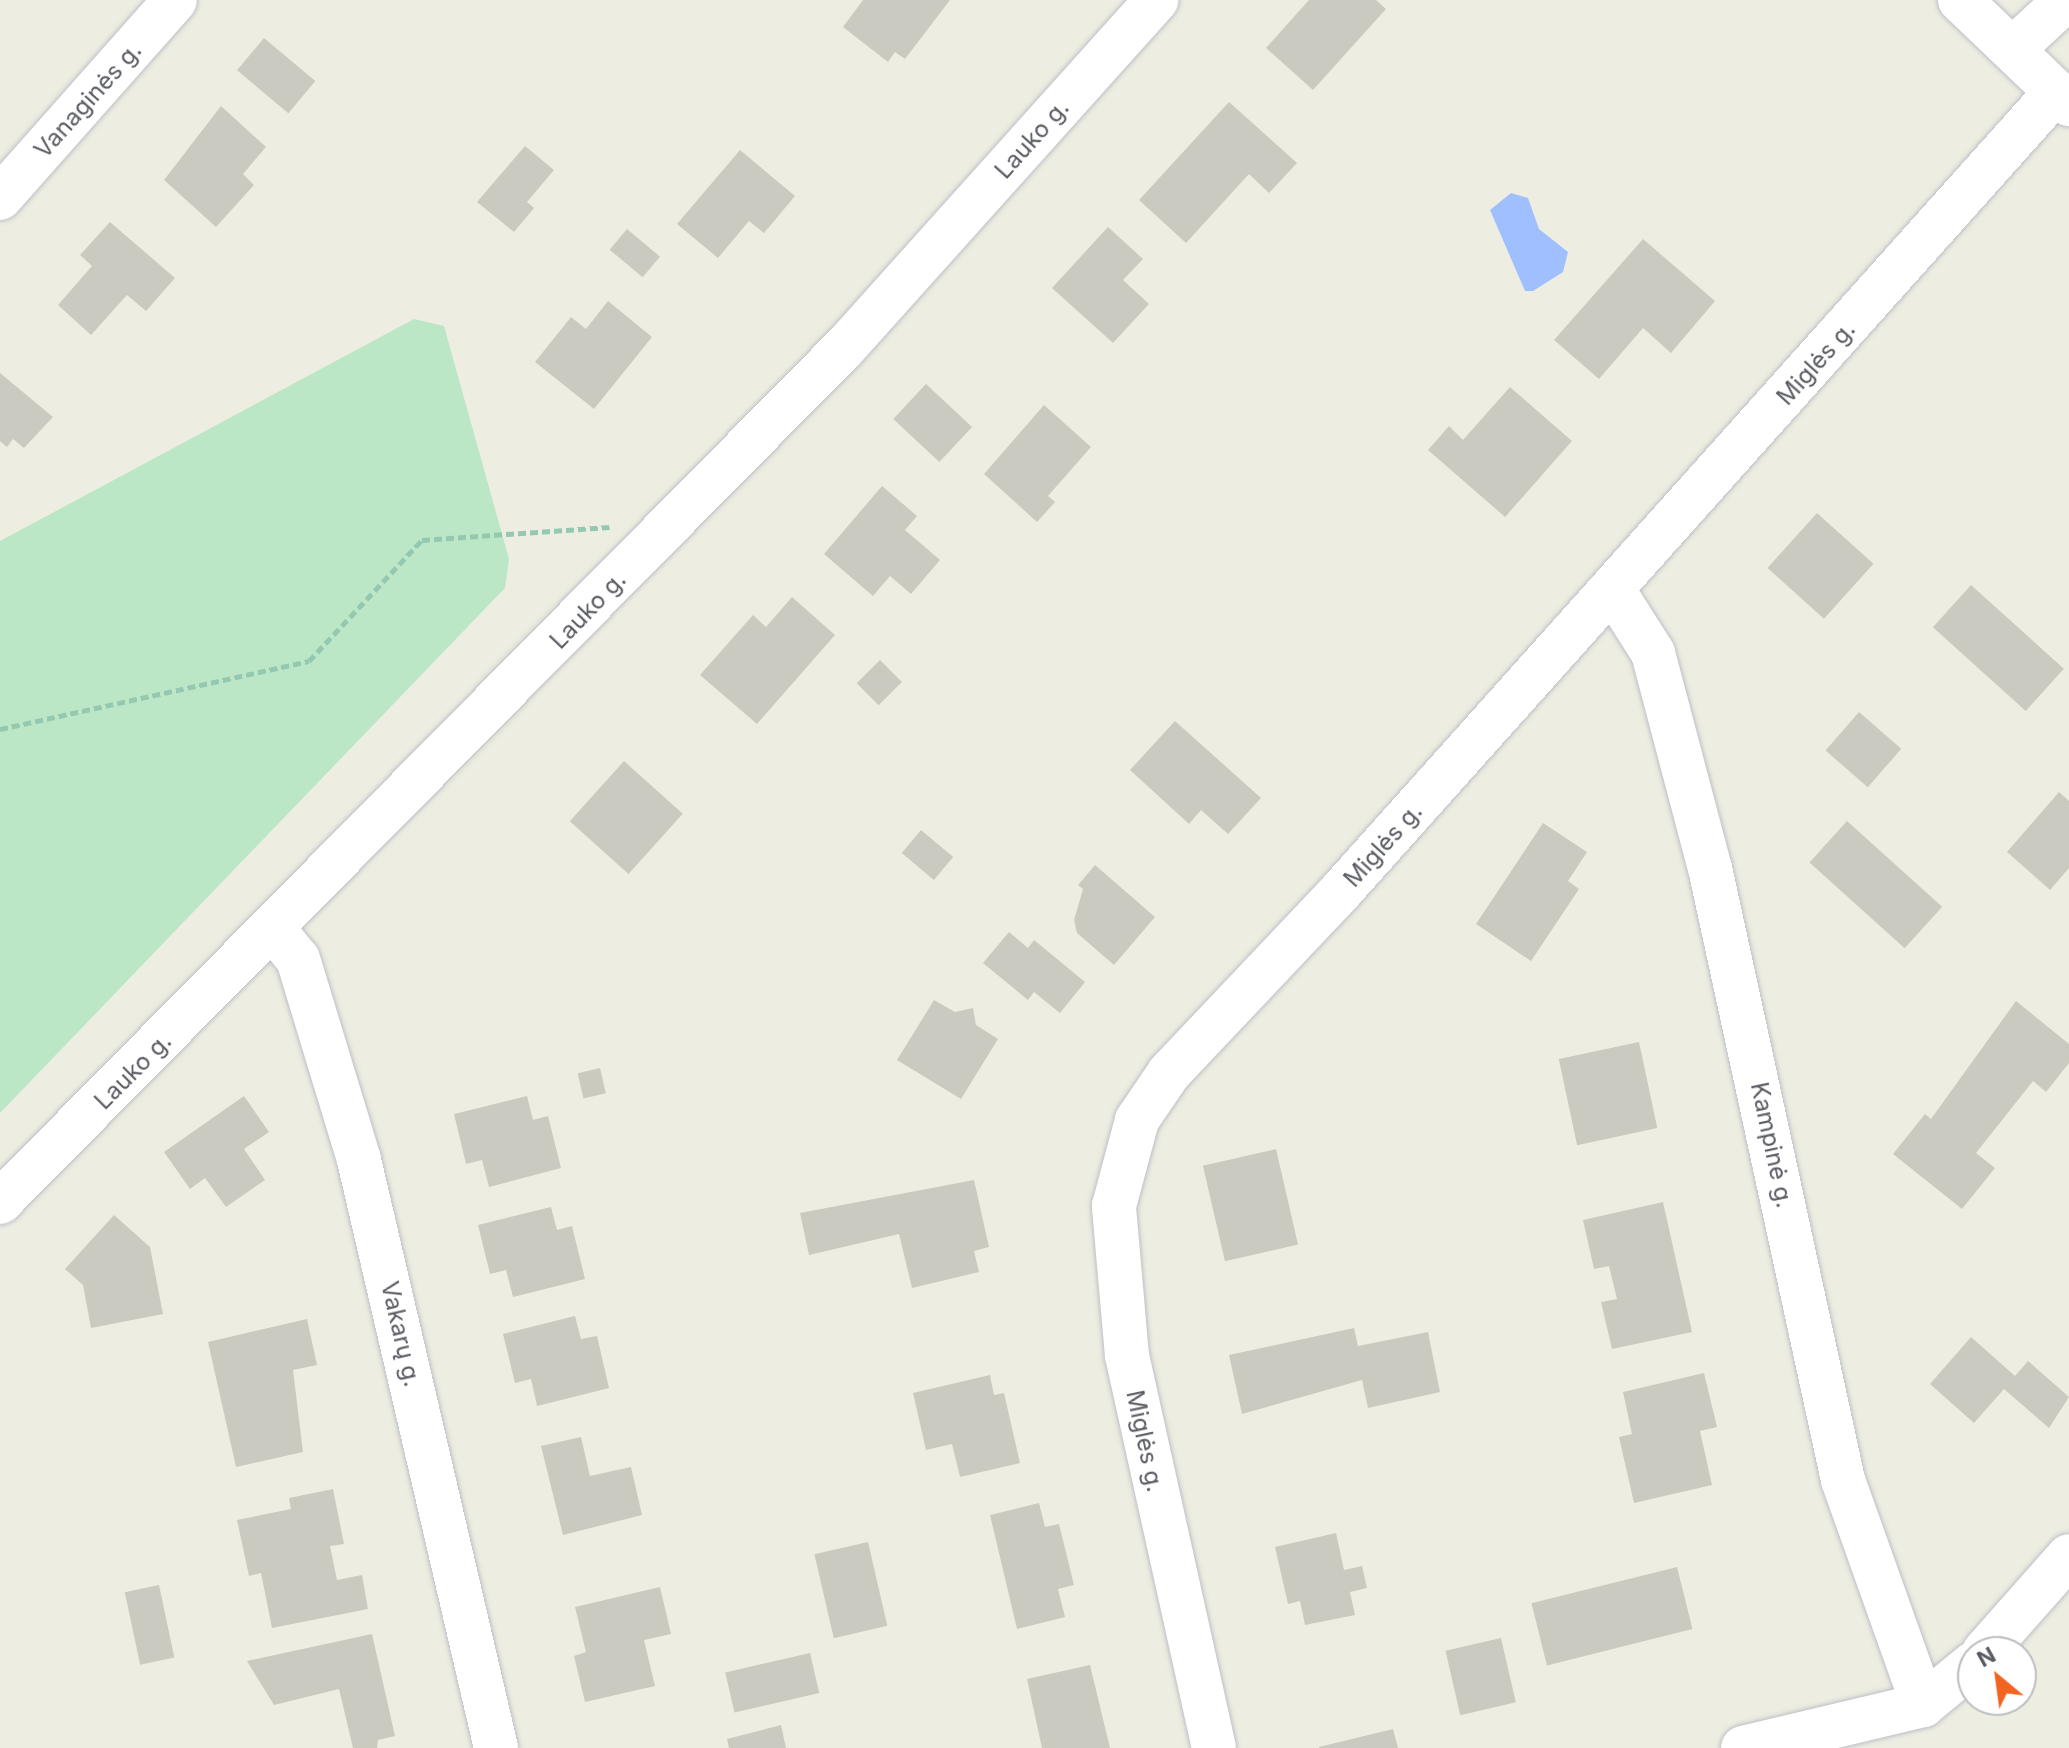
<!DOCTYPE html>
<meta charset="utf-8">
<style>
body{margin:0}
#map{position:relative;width:2069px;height:1748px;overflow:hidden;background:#edeee1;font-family:Inter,sans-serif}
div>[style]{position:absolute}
.green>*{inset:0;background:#bce7c6}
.water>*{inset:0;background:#a0bfff}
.building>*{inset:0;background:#cbcac0;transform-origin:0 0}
.path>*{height:5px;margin-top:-2.5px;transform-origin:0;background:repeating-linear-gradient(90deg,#94c8b0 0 8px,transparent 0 12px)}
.roads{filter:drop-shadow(0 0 2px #bebfc6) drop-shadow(0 0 2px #bebfc6)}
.minor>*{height:44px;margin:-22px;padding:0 22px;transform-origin:22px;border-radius:22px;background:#fff}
span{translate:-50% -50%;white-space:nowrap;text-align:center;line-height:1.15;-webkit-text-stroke:8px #fff;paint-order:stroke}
.street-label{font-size:24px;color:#5a5c63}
.north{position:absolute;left:1957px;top:1636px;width:80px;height:80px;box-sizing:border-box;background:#fff;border:2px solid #bdbec1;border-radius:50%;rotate:331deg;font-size:22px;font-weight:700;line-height:32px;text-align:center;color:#5a5c63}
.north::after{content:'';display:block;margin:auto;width:28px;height:36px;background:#f26422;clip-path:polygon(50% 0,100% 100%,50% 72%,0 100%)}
</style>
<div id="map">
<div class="green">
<div style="clip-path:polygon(414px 319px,444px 326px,509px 559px,505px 588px,0 1113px,0 541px)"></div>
</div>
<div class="water">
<div style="clip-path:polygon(1511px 193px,1528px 198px,1539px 229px,1568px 252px,1563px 272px,1533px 291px,1525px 291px,1490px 210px)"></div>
</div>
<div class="building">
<div style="clip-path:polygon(863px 0,950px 0,905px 59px,895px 52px,888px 62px,843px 27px)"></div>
<div style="clip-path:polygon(1309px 0,1376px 0,1386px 9px,1313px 90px,1266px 48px)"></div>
<div style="left:264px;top:38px;width:67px;height:42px;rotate:40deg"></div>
<div style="clip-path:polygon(1229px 102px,1297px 163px,1269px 193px,1249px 174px,1186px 243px,1139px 200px)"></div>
<div style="clip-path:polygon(221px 106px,266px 147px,243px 174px,254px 185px,216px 227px,164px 180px)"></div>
<div style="clip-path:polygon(525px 146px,554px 170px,527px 202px,534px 208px,514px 232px,477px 202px)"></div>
<div style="clip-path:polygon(740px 150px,795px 196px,764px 233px,749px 221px,718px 258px,677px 224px)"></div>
<div style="clip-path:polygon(110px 222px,175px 278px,146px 311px,127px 295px,91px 335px,58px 305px,92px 266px,80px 255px)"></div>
<div style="clip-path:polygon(1108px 227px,1143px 259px,1123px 280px,1149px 304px,1113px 343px,1052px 288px)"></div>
<div style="left:627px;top:229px;width:43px;height:27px;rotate:40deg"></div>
<div style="clip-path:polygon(1643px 239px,1715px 301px,1671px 353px,1643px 328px,1599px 379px,1554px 340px)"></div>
<div style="clip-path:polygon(608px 301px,652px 337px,594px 409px,535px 362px,571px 317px,586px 329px)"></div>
<div style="clip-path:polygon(0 373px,53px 417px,24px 448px,13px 439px,7px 447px,0 441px)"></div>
<div style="left:926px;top:384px;width:63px;height:48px;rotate:43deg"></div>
<div style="clip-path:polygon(1510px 387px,1572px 441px,1505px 517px,1428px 450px,1449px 426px,1463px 440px)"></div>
<div style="clip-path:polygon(1044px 405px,1091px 447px,1048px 496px,1055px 502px,1037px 522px,984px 474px)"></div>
<div style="clip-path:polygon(882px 486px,917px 516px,905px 530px,940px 560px,911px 594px,890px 576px,873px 596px,824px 554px)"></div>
<div style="left:1817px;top:513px;width:76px;height:74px;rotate:42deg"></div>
<div style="left:1971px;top:585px;width:125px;height:57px;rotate:42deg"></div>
<div style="clip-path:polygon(792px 597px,835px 635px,757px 724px,700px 675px,753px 615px,766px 627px)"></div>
<div style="left:880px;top:660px;width:31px;height:33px;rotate:45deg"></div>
<div style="left:1859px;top:712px;width:56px;height:51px;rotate:41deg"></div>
<div style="clip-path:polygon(1175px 721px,1261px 798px,1228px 834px,1201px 810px,1189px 824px,1130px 770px)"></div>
<div style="left:624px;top:761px;width:79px;height:81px;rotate:42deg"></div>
<div style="clip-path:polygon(2059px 792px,2069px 801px,2069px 868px,2050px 890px,2007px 852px)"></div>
<div style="left:1847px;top:821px;width:128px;height:56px;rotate:42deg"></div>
<div style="clip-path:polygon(1543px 823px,1587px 852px,1568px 881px,1579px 889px,1531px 961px,1476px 924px)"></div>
<div style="left:921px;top:830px;width:42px;height:30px;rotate:40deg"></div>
<div style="clip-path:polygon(1095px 865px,1155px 917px,1114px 965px,1077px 933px,1074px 920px,1083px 889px,1078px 885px)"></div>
<div style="clip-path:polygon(1009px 932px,1028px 948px,1034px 940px,1085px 982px,1060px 1013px,1034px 992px,1028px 1000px,983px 963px)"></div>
<div style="clip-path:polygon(934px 1000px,955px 1012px,973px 1008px,976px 1025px,998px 1039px,961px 1099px,897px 1060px)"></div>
<div style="clip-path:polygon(2016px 1001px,2069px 1044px,2069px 1063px,2046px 1092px,2033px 1081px,1976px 1153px,1995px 1168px,1962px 1209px,1893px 1154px,1925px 1114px,1931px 1119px)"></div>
<div style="left:1639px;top:1042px;width:88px;height:82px;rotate:78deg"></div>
<div style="left:600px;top:1068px;width:26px;height:23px;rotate:77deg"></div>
<div style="clip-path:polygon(244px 1096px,269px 1132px,244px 1149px,265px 1180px,226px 1207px,205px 1178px,190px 1189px,164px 1152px)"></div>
<div style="clip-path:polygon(527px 1096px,533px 1120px,548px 1116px,561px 1168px,489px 1187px,482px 1160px,466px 1164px,454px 1114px)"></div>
<div style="left:1276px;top:1149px;width:98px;height:75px;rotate:77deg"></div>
<div style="clip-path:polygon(974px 1180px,989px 1247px,974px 1251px,979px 1272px,912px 1288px,899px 1234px,809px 1255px,800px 1213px)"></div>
<div style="clip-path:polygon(1663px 1202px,1692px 1332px,1612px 1349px,1601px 1302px,1617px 1299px,1609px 1266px,1594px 1269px,1583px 1220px)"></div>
<div style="clip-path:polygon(551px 1207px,557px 1230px,572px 1226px,585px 1279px,513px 1297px,506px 1270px,490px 1274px,478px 1225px)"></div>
<div style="clip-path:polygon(114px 1215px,150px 1247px,163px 1314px,91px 1328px,83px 1285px,65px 1269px)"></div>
<div style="clip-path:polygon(575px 1316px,581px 1339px,597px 1336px,609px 1388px,537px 1406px,531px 1379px,515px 1383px,503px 1334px)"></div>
<div style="clip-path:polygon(307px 1319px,317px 1365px,293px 1370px,303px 1452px,236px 1467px,208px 1342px)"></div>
<div style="clip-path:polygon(1354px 1328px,1358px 1346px,1428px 1332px,1440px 1392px,1368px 1408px,1362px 1380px,1242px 1414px,1229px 1355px)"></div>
<div style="clip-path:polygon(1971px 1337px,2015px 1376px,2028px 1361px,2069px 1397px,2049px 1428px,2004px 1389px,1974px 1423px,1930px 1384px)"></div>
<div style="clip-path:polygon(1704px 1373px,1717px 1427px,1700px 1431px,1712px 1485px,1634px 1503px,1619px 1437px,1632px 1434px,1623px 1392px)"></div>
<div style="clip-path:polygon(990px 1375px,994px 1395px,1004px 1393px,1020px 1463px,960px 1477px,952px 1444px,926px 1450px,913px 1393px)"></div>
<div style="clip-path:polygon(581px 1437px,590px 1476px,631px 1467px,642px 1515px,563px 1535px,541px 1446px)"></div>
<div style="clip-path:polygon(333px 1489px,344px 1544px,330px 1546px,337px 1580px,362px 1575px,368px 1609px,272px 1628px,261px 1573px,249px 1576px,237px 1520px,291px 1509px,289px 1498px)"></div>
<div style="clip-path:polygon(1039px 1503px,1045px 1527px,1059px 1524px,1074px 1585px,1058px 1589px,1065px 1617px,1017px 1629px,990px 1515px)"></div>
<div style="clip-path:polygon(1336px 1533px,1344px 1570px,1362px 1566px,1367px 1588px,1350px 1592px,1355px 1615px,1305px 1625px,1300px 1601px,1288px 1604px,1275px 1547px)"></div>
<div style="left:868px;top:1542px;width:86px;height:55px;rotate:77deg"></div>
<div style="left:1677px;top:1567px;width:64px;height:150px;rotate:76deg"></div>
<div style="left:159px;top:1585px;width:74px;height:35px;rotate:78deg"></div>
<div style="clip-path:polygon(660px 1587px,671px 1634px,644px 1640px,655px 1686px,585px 1702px,574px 1656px,586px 1652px,575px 1607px)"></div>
<div style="clip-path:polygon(372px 1634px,395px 1736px,378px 1740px,377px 1748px,353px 1748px,339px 1689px,274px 1705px,247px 1661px)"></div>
<div style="left:1501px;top:1638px;width:66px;height:57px;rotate:77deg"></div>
<div style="left:810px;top:1653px;width:41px;height:87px;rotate:77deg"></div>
<div style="clip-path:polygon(1090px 1665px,1110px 1748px,1042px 1748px,1027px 1679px)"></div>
<div style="clip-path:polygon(781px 1725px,786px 1748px,729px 1748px,727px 1739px)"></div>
<div style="clip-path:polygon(1393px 1729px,1398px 1748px,1319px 1748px,1319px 1747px)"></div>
</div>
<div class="path">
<div style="left:0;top:729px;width:316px;rotate:-12.4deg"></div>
<div style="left:309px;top:661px;width:166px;rotate:-47deg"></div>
<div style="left:422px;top:540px;width:188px;rotate:-4deg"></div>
</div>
<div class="roads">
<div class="minor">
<div style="left:1960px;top:0;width:151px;rotate:43.7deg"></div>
<div style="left:2013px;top:49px;width:72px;rotate:-42.8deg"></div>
<div style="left:0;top:198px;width:264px;rotate:-48.5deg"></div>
<div style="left:1613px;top:590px;width:75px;rotate:57.6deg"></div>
<div style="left:1653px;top:653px;width:222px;rotate:75.2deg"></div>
<div style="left:1710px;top:868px;width:626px;rotate:77.74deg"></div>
<div style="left:1843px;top:1480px;width:239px;rotate:70.4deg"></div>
<div style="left:275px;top:931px;width:36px;rotate:51deg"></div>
<div style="left:298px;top:959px;width:210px;rotate:73.1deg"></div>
<div style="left:359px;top:1160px;width:604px;rotate:76.88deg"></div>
<div style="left:0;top:1202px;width:1204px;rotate:-45.34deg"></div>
<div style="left:846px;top:346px;width:465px;rotate:-48.1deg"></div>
<div style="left:1984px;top:1652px;width:128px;rotate:-48.5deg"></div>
<div style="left:1214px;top:1748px;width:402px;rotate:-102.5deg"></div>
<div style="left:1127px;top:1356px;width:151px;rotate:-95deg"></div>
<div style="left:1114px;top:1206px;width:89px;rotate:-75deg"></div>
<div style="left:1137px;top:1120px;width:57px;rotate:-55.8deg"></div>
<div style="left:1169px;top:1073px;width:250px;rotate:-46.6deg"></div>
<div style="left:1341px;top:891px;width:1072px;rotate:-48.18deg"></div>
<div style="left:1743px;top:1748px;width:185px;rotate:-13.4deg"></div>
<div style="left:1923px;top:1705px;width:65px;rotate:-39.4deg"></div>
</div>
</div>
<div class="street-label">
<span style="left:88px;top:100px;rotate:-48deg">Vanaginės g.</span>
<span style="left:1032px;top:139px;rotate:-48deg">Lauko g.</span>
<span style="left:1816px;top:363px;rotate:-48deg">Miglės g.</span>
<span style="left:588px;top:610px;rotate:-46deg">Lauko g.</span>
<span style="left:1383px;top:845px;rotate:-48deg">Miglės g.</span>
<span style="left:133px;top:1071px;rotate:-45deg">Lauko g.</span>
<span style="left:1772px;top:1145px;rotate:78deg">Kampinė g.</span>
<span style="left:401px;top:1334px;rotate:77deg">Vakarų g.</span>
<span style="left:1145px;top:1441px;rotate:78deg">Miglės g.</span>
</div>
<div class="north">N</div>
</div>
